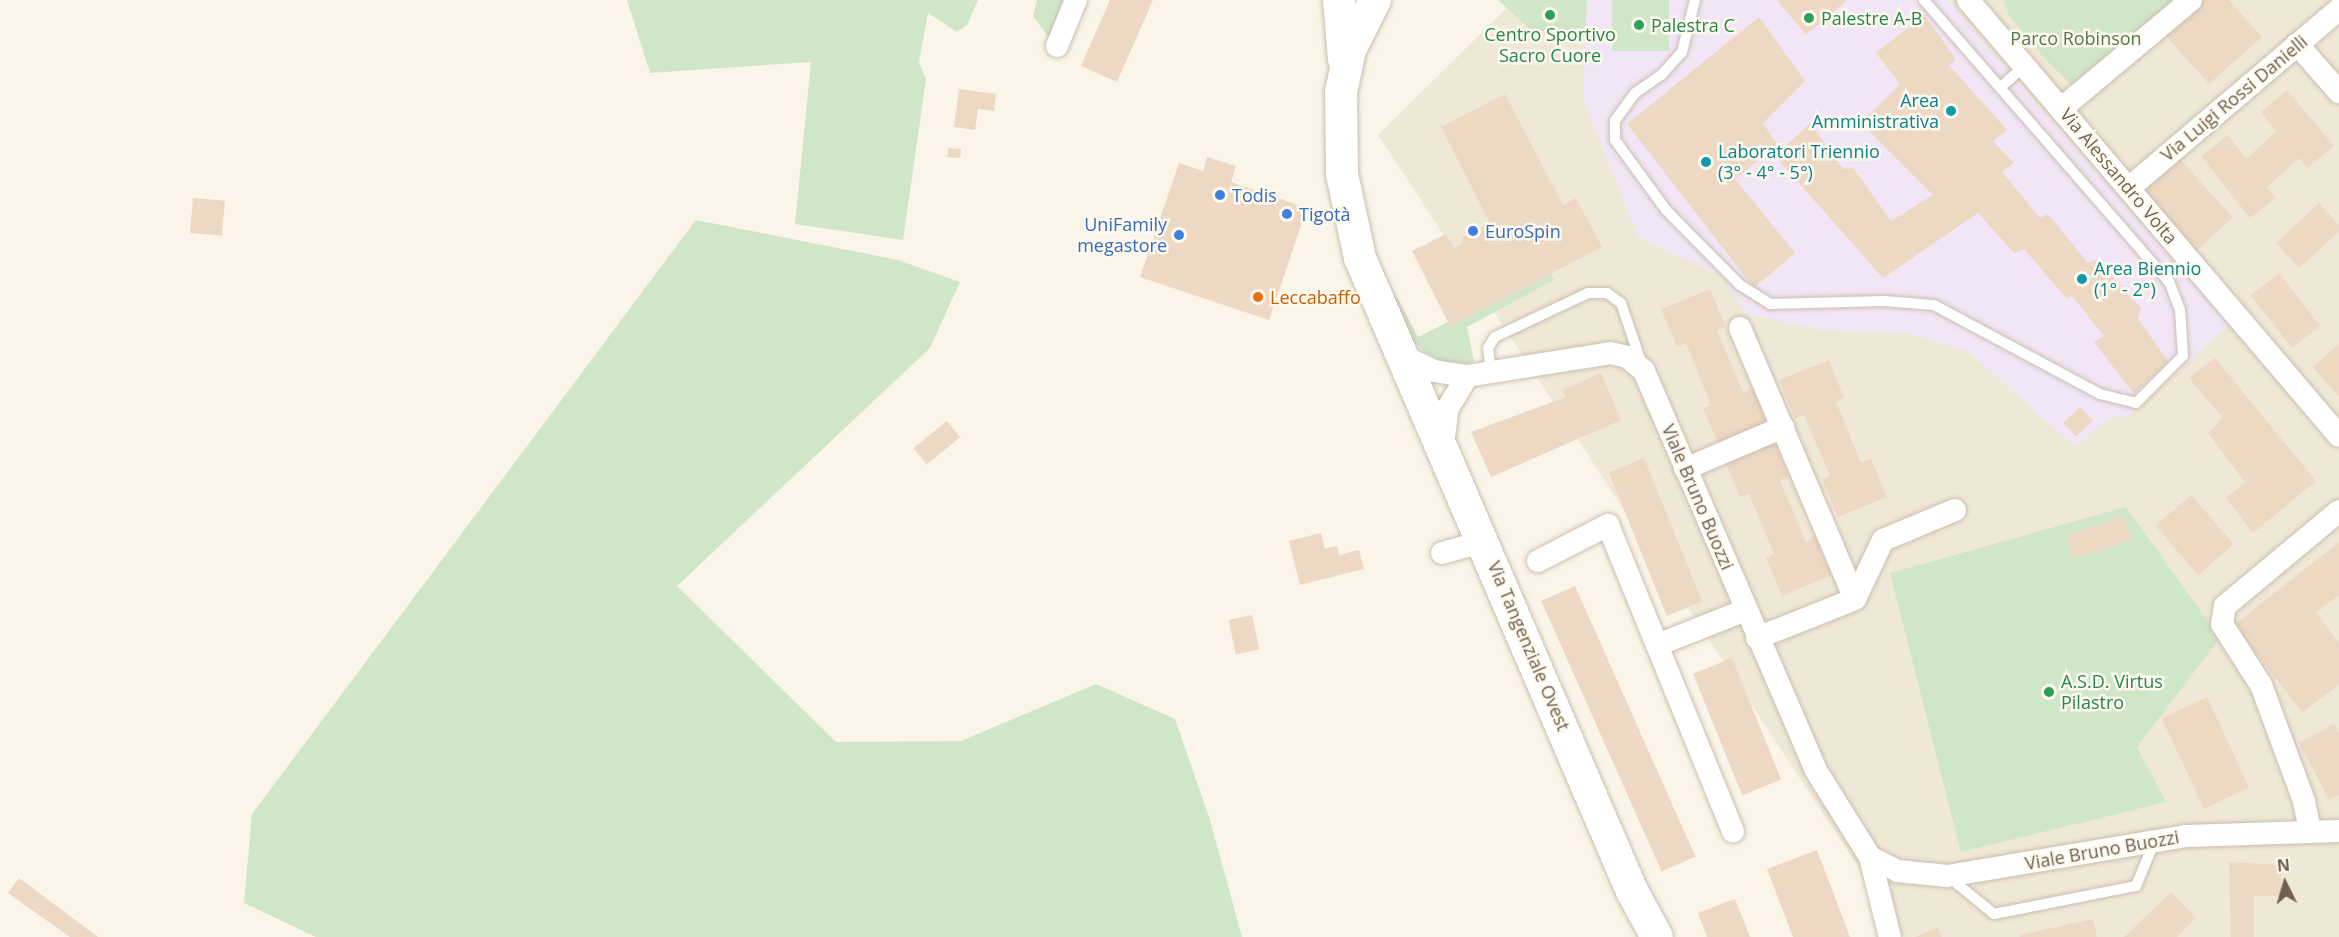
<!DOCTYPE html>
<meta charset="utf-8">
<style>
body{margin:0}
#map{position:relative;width:2339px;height:937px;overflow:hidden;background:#faf5e8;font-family:"Open Sans",sans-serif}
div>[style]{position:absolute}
.residential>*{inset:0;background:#f0e8d7}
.education>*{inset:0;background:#f2e5f6}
.green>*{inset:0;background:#d0e6c8;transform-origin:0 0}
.building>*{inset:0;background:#ecd8c3;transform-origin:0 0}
.roads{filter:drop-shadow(0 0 2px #cbbeaf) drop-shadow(0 0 2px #cbbeaf)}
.service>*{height:10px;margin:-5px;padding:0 5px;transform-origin:5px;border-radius:5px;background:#fff}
.minor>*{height:22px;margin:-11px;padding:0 11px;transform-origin:11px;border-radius:11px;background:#fff}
.secondary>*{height:32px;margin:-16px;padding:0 16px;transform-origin:16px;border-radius:16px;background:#fff}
.dots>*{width:16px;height:16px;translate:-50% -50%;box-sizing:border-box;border:3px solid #fdf9ee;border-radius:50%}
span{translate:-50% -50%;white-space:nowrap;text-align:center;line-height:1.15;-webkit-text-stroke:5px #fdf9ee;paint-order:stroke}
.leisure-label{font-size:18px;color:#27864d}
.left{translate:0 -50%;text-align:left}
.park-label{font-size:18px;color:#547a4c}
.street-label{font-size:18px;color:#715f4f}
.culture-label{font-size:18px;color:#0d838f}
.right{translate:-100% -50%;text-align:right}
.shop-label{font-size:18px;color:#366cbe}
.food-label{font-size:18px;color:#c56008}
.north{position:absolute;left:2255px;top:853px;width:60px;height:60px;-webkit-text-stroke:4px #fdf9ee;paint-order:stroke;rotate:355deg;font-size:16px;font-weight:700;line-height:24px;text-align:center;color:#715f4f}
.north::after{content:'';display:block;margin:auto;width:21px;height:27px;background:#715f4f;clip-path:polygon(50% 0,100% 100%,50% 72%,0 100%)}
</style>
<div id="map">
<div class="residential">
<div style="clip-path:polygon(1515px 0,2339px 0,2339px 937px,1904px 937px,1378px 135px)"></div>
</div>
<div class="education">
<div style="clip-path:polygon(1587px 0,1948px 0,2229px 325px,2128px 416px,2110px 417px,2075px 447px,1969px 352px,1909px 333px,1822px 330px,1744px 313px,1724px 277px,1638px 237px,1583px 98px)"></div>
</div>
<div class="green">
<div style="clip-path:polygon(627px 0,978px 0,967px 25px,957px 32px,928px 13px,919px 62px,926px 79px,903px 240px,795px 224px,811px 62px,650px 73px)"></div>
<div style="clip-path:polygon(1037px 0,1066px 0,1050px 39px,1033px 16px)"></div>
<div style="clip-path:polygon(1498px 0,1587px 0,1585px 34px,1531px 30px)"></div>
<div style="left:1612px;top:0;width:57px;height:51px"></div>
<div style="clip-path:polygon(2004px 0,2180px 0,2075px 88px,2043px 57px,2008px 14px)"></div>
<div style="clip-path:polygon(696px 220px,898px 260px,960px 282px,930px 348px,677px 586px,836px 742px,961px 741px,1096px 684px,1175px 719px,1210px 820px,1242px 937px,316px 937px,244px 903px,252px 814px)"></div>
<div style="clip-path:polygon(1551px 274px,1554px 280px,1467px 327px,1474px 361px,1466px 363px,1441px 361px,1426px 353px,1412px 340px,1390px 299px,1397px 297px,1418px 337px,1448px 322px,1451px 325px)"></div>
<div style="clip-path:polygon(2126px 507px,2220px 638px,2137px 747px,2166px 802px,1961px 852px,1890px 573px)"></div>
</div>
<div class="building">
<div style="clip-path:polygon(1110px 0,1153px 0,1117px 82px,1081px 66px)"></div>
<div style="clip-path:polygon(1777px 0,1847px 0,1806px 35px)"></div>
<div style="clip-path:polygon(2200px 0,2229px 0,2262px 37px,2209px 84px,2163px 33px)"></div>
<div style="clip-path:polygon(1924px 15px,1956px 59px,1949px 65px,2007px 130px,1993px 141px,2014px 163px,2002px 172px,2040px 218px,2048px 214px,2088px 263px,2096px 259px,2141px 308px,2138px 319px,2168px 361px,2134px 394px,2094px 342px,2104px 336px,2072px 296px,2066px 298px,2024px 249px,2014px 253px,1978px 213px,1883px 278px,1775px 156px,1810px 123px,1843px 169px,1853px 168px,1891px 221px,1933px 195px,1861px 123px,1900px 84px,1876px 53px)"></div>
<div style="clip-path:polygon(1759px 17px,1805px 81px,1763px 123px,1777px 145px,1735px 179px,1795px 253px,1754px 288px,1627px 124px)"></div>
<div style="clip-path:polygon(959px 89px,996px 94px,994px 111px,978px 109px,975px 130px,954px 127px)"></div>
<div style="clip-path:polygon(2287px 90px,2334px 146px,2307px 168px,2299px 158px,2267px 187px,2276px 198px,2250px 218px,2201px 156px,2228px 135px,2246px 159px,2276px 131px,2261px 112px)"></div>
<div style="clip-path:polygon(1505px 94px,1563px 205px,1576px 198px,1602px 247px,1450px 326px,1412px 251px,1446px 234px,1454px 248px,1463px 243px,1461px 238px,1490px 223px,1441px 127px)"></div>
<div style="left:948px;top:148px;width:13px;height:9px;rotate:4deg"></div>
<div style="clip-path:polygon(1207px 157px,1236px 166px,1231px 182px,1307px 208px,1269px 320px,1140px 277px,1179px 163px,1203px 171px)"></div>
<div style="left:2180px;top:159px;width:79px;height:51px;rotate:48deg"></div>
<div style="left:193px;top:198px;width:32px;height:35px;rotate:5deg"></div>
<div style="clip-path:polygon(2319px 203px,2339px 225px,2339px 232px,2299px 268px,2276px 243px)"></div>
<div style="left:2279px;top:273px;width:67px;height:36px;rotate:52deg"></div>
<div style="clip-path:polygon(1710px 289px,1726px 327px,1717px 330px,1743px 392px,1753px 388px,1768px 425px,1719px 446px,1703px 408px,1711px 405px,1686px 343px,1677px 347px,1661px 309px)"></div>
<div style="clip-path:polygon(2339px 344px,2339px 397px,2313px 367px)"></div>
<div style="clip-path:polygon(2215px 358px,2316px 481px,2253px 533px,2226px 498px,2245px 482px,2208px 433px,2223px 418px,2189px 378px)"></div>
<div style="clip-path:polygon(1829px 360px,1844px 398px,1836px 402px,1861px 463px,1871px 459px,1887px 497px,1838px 517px,1822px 479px,1830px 476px,1804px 415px,1795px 418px,1779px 380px)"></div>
<div style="clip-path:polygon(1601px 373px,1621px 420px,1491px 477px,1471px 432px,1566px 397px,1562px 390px)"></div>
<div style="left:2080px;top:407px;width:19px;height:23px;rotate:47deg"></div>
<div style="left:947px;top:421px;width:21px;height:43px;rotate:51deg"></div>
<div style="clip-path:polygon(1773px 439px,1789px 477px,1780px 480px,1806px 542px,1815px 537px,1831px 575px,1782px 596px,1766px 558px,1774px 554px,1749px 494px,1740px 497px,1724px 459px)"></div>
<div style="left:1644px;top:458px;width:155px;height:38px;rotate:68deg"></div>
<div style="left:2191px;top:495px;width:65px;height:47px;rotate:49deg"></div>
<div style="left:2124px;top:516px;width:25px;height:61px;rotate:72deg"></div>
<div style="clip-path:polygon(1321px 533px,1325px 549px,1337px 546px,1339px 555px,1359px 550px,1364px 569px,1300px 585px,1289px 541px)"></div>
<div style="clip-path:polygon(2339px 542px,2339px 595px,2316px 613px,2339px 643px,2339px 685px,2302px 712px,2234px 625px)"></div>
<div style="left:1575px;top:586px;width:296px;height:37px;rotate:66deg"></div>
<div style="left:1252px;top:615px;width:35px;height:24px;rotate:78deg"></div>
<div style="left:1732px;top:658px;width:131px;height:42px;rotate:68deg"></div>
<div style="left:2207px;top:697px;width:100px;height:50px;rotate:65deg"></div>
<div style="clip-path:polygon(2334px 724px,2339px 733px,2339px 795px,2329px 800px,2299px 743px)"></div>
<div style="clip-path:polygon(1817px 850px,1850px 937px,1793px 937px,1767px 869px)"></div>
<div style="clip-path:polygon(2229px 862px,2281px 865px,2281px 896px,2254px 896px,2254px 937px,2231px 937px)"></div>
<div style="clip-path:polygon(19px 878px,98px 937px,70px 937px,8px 893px)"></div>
<div style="clip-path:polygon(2171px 892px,2196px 918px,2177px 937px,2124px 937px)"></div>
<div style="clip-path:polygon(1735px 899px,1750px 937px,1707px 937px,1698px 913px)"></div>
<div style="clip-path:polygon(2093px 919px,2097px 937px,2020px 937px,2020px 935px)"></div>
<div style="clip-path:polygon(1937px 927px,1942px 937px,1916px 937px)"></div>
</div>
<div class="roads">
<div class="service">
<div style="left:1695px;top:0;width:54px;rotate:104deg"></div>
<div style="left:1682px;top:52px;width:31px;rotate:132deg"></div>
<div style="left:1661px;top:75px;width:32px;rotate:145deg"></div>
<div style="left:1635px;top:93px;width:34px;rotate:126deg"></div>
<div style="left:1615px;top:121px;width:19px;rotate:90deg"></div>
<div style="left:1615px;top:140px;width:87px;rotate:53.9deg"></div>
<div style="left:1666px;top:210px;width:105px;rotate:45.4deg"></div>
<div style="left:1740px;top:285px;width:36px;rotate:32deg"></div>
<div style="left:1770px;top:304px;width:114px;rotate:-1.5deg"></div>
<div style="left:1884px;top:301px;width:50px;rotate:4.6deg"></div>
<div style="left:1934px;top:305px;width:188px;rotate:28.2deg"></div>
<div style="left:2100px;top:394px;width:37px;rotate:14deg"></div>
<div style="left:2136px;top:403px;width:66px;rotate:-45deg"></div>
<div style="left:2183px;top:356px;width:46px;rotate:-93.7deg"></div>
<div style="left:2180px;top:310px;width:30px;rotate:-111deg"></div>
<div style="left:2169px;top:282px;width:374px;rotate:-131deg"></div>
<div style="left:2001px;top:87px;width:31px;rotate:-42deg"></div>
<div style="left:1491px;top:372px;width:24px;rotate:-97deg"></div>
<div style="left:1488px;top:348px;width:13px;rotate:-58deg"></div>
<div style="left:1495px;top:337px;width:103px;rotate:-25.3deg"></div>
<div style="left:1588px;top:293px;width:19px"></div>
<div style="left:1607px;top:293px;width:17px;rotate:36deg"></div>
<div style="left:1621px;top:303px;width:62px;rotate:71.3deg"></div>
<div style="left:1950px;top:878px;width:57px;rotate:39.3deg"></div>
<div style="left:1994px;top:914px;width:145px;rotate:-11.2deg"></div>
<div style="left:2136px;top:886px;width:47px;rotate:-67.3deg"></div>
</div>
<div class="minor">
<div style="left:1968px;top:0;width:572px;rotate:49.6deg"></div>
<div style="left:2297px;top:44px;width:64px;rotate:48.8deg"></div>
<div style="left:1057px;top:46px;width:50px;rotate:-67.6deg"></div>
<div style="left:2062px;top:108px;width:168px;rotate:-39.9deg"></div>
<div style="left:2129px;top:188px;width:276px;rotate:-40.4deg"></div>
<div style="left:1740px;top:328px;width:294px;rotate:67deg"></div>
<div style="left:1401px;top:355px;width:37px;rotate:26deg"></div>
<div style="left:1434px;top:371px;width:33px;rotate:9deg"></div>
<div style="left:1467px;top:376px;width:145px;rotate:-9.1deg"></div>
<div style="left:1610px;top:353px;width:17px;rotate:13deg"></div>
<div style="left:1627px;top:357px;width:22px;rotate:39deg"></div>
<div style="left:1644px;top:371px;width:433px;rotate:66.7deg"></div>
<div style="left:1815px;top:769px;width:104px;rotate:58deg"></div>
<div style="left:1870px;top:857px;width:31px;rotate:27deg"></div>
<div style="left:1898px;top:871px;width:49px;rotate:5.8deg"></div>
<div style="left:1947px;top:876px;width:243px;rotate:-9.5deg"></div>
<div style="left:2187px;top:836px;width:152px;rotate:-1.9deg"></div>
<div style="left:1443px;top:446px;width:38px;rotate:-83deg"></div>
<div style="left:1448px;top:408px;width:37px;rotate:-59deg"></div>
<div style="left:1685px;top:469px;width:107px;rotate:-23.2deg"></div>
<div style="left:1442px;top:553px;width:45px;rotate:-15.6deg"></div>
<div style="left:1538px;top:561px;width:79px;rotate:-27.2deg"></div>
<div style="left:1608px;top:525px;width:331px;rotate:67.8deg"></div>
<div style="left:1757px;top:638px;width:105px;rotate:-21.7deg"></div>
<div style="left:1855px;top:599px;width:65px;rotate:-64.6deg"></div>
<div style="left:1883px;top:540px;width:78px;rotate:-22.6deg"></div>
<div style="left:1660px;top:644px;width:92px;rotate:-21.6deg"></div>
<div style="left:2310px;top:830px;width:30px;rotate:-102deg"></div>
<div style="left:2304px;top:801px;width:124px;rotate:-110.3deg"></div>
<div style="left:2261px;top:685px;width:72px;rotate:-122.6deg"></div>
<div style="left:2222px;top:624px;width:18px;rotate:-81deg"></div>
<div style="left:2225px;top:606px;width:148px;rotate:-39.8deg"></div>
<div style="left:1870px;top:857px;width:82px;rotate:76deg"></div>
</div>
<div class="secondary">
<div style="left:1339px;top:0;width:59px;rotate:85.2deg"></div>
<div style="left:1375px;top:0;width:56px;rotate:116.6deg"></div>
<div style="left:1350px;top:50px;width:43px;rotate:102.1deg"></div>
<div style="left:1341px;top:92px;width:82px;rotate:89.3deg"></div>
<div style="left:1342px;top:174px;width:86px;rotate:77.9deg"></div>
<div style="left:1360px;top:258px;width:689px;rotate:66.75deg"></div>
<div style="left:1632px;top:891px;width:52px;rotate:61.5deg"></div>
</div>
</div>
<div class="dots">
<div style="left:1550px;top:15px;background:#2e9e5b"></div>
<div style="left:1809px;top:18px;background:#2e9e5b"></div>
<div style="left:1639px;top:25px;background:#2e9e5b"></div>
<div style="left:1951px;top:111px;background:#0f9aa8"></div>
<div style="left:1706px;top:162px;background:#0f9aa8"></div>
<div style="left:1220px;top:195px;background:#3f7fe0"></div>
<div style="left:1287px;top:214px;background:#3f7fe0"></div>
<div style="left:1473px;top:231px;background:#3f7fe0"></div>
<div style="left:1179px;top:235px;background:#3f7fe0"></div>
<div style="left:2082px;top:279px;background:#0f9aa8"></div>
<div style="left:1258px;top:297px;background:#e8710a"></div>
<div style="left:2049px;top:692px;background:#2e9e5b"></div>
</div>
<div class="leisure-label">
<span class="left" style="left:1821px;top:18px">Palestre A-B</span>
<span class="left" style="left:1651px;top:25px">Palestra C</span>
<span style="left:1550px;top:45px">Centro Sportivo<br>Sacro Cuore</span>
<span class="left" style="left:2061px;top:692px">A.S.D. Virtus<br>Pilastro</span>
</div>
<div class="park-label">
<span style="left:2076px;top:38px">Parco Robinson</span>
</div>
<div class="street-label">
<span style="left:2234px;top:98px;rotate:-40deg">Via Luigi Rossi Danielli</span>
<span style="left:2119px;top:176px;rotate:50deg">Via Alessandro Volta</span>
<span style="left:1698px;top:497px;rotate:67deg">Viale Bruno Buozzi</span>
<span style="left:1529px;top:646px;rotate:67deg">Via Tangenziale Ovest</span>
<span style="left:2102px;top:850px;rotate:-10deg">Viale Bruno Buozzi</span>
</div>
<div class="culture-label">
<span class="right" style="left:1939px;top:111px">Area<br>Amministrativa</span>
<span class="left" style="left:1718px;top:162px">Laboratori Triennio<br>(3° - 4° - 5°)</span>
<span class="left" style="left:2094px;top:279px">Area Biennio<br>(1° - 2°)</span>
</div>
<div class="shop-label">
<span class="left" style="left:1232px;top:195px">Todis</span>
<span class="left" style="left:1299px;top:214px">Tigotà</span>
<span class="right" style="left:1167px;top:235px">UniFamily<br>megastore</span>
<span class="left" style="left:1485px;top:231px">EuroSpin</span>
</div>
<div class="food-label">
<span class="left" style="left:1270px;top:297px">Leccabaffo</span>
</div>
<div class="north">N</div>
</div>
